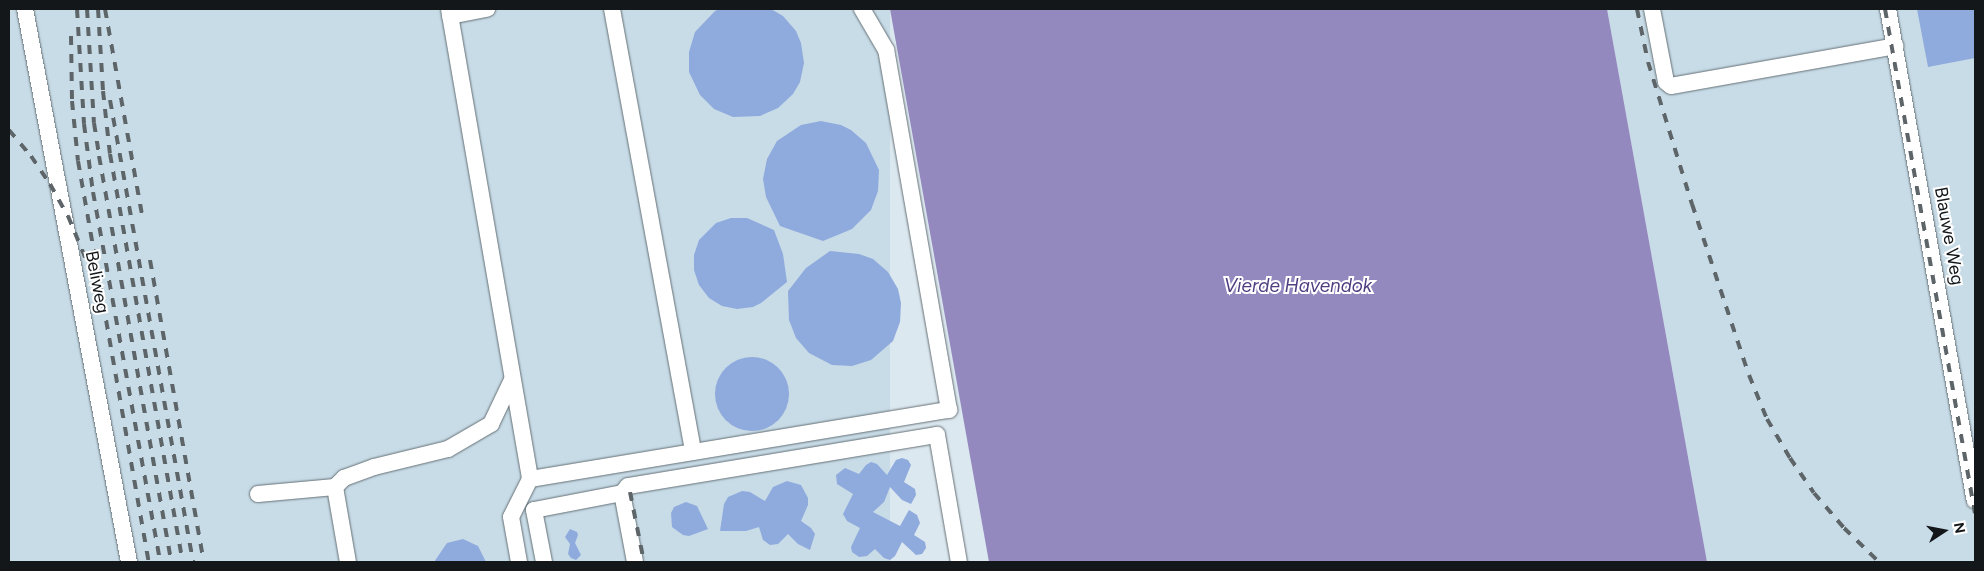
<!DOCTYPE html>
<style>
body{margin:0}
#map{position:relative;width:1984px;height:571px;overflow:hidden;background:#dce8ef;font-family:Figtree,sans-serif}
div>[style]{position:absolute}
.built>*{inset:0;background:#c8dce7;transform-origin:0 0}
.water>*{inset:0;background:#9489be}
.building>*{inset:0;background:#8faadd}
.round{border-radius:50%}
.roads{filter:drop-shadow(0 0 1px #657076) drop-shadow(0 0 1px #657076)}
.minor>*{height:16px;margin:-8px;padding:0 8px;transform-origin:8px;border-radius:8px;background:#fff}
.rail>*{height:4px;margin-top:-2px;transform-origin:0;background:repeating-linear-gradient(90deg,#5e6569 0 9px,transparent 0 18px)}
span{translate:-50% -50%;white-space:nowrap;text-align:center;line-height:1.15;-webkit-text-stroke:4px #fff;paint-order:stroke}
.street-label{font-size:18px;color:#13171a}
.water-label{font-size:19px;color:#503e81;font-style:italic}
.frame{position:absolute;inset:0;border:10px solid #13171a;pointer-events:none}
.north{position:absolute;left:1919px;top:506px;width:50px;height:50px;-webkit-text-stroke:4px #fff;paint-order:stroke;rotate:79deg;font-size:14px;font-weight:700;line-height:20px;text-align:center;color:#13171a}
.north::after{content:'';display:block;margin:auto;width:18px;height:22px;background:#13171a;clip-path:polygon(50% 0,100% 100%,50% 72%,0 100%)}
</style>
<div id="map">
<div class="built">
<div style="left:9px;top:9px;width:881px;height:553px"></div>
<div style="clip-path:polygon(1607px 9px,1975px 9px,1975px 562px,1707px 562px)"></div>
</div>
<div class="water">
<div style="clip-path:polygon(890px 9px,1607px 9px,1707px 562px,989px 562px)"></div>
</div>
<div class="building">
<div style="clip-path:polygon(720px 9px,771px 9px,783px 16px,796px 31px,801px 43px,804px 63px,800px 82px,793px 94px,778px 108px,760px 116px,733px 117px,714px 109px,700px 95px,689px 72px,689px 52px,695px 32px,715px 11px)"></div>
<div style="clip-path:polygon(1917px 9px,1975px 9px,1975px 58px,1928px 67px)"></div>
<div style="clip-path:polygon(821px 121px,841px 125px,851px 130px,866px 143px,879px 170px,878px 191px,871px 210px,852px 229px,823px 241px,780px 226px,766px 197px,763px 179px,767px 159px,777px 141px,801px 125px)"></div>
<div style="clip-path:polygon(731px 218px,747px 218px,774px 230px,783px 254px,787px 282px,761px 303px,753px 307px,737px 309px,722px 306px,709px 298px,699px 285px,694px 270px,694px 255px,699px 240px,716px 223px)"></div>
<div style="clip-path:polygon(830px 251px,859px 254px,873px 259px,888px 272px,898px 289px,901px 303px,900px 322px,893px 341px,871px 360px,852px 366px,832px 365px,809px 353px,796px 338px,789px 320px,788px 291px,806px 268px)"></div>
<div class="round" style="left:715px;top:357px;width:74px;height:74px"></div>
<div style="clip-path:polygon(902px 458px,908px 460px,911px 465px,904px 482px,915px 489px,916px 495px,911px 504px,902px 500px,890px 487px,884px 502px,873px 512px,900px 526px,909px 510px,917px 515px,920px 523px,914px 535px,925px 542px,926px 548px,922px 554px,916px 555px,902px 542px,895px 556px,890px 560px,884px 558px,875px 549px,867px 556px,859px 557px,852px 552px,851px 547px,860px 528px,847px 521px,843px 514px,853px 494px,837px 484px,836px 475px,845px 468px,859px 474px,866px 465px,871px 462px,877px 464px,887px 475px,896px 460px)"></div>
<div style="clip-path:polygon(787px 481px,801px 485px,808px 498px,808px 505px,801px 521px,811px 528px,815px 534px,810px 550px,798px 544px,788px 534px,778px 544px,770px 545px,763px 540px,759px 527px,746px 531px,720px 531px,724px 504px,728px 497px,742px 491px,750px 492px,765px 501px,773px 487px)"></div>
<div style="clip-path:polygon(686px 502px,697px 506px,708px 529px,689px 536px,683px 535px,672px 527px,671px 513px,674px 507px)"></div>
<div style="clip-path:polygon(570px 529px,577px 532px,578px 535px,575px 543px,581px 555px,576px 560px,571px 558px,568px 554px,570px 544px,565px 537px)"></div>
<div style="clip-path:polygon(463px 539px,478px 546px,486px 562px,434px 562px,447px 543px)"></div>
</div>
<div class="roads">
<div class="minor">
<div style="left:25px;top:9px;width:563px;rotate:79.35deg"></div>
<div style="left:449px;top:9px;width:477px;rotate:80.2deg"></div>
<div style="left:530px;top:479px;width:42px;rotate:116.6deg"></div>
<div style="left:511px;top:517px;width:46px;rotate:79.9deg"></div>
<div style="left:612px;top:9px;width:450px;rotate:79.6deg"></div>
<div style="left:1652px;top:9px;width:74px;rotate:79.1deg"></div>
<div style="left:1666px;top:82px;width:6px;rotate:39deg"></div>
<div style="left:1671px;top:86px;width:228px;rotate:-10.1deg"></div>
<div style="left:1888px;top:9px;width:499px;rotate:80deg"></div>
<div style="left:450px;top:16px;width:38px;rotate:-11deg"></div>
<div style="left:530px;top:479px;width:425px;rotate:-9.4deg"></div>
<div style="left:949px;top:410px;width:365px;rotate:-99.9deg"></div>
<div style="left:886px;top:50px;width:48px;rotate:-120.3deg"></div>
<div style="left:335px;top:487px;width:13px;rotate:-45deg"></div>
<div style="left:344px;top:478px;width:32px;rotate:-20deg"></div>
<div style="left:374px;top:467px;width:76px;rotate:-13.7deg"></div>
<div style="left:448px;top:449px;width:50px;rotate:-30.2deg"></div>
<div style="left:491px;top:424px;width:49px;rotate:-64.5deg"></div>
<div style="left:622px;top:493px;width:70px;rotate:79.3deg"></div>
<div style="left:258px;top:494px;width:77px;rotate:-5.2deg"></div>
<div style="left:335px;top:487px;width:76px;rotate:80.2deg"></div>
<div style="left:544px;top:562px;width:53px;rotate:-100.9deg"></div>
<div style="left:534px;top:510px;width:90px;rotate:-10.9deg"></div>
<div style="left:622px;top:493px;width:9px;rotate:-49deg"></div>
<div style="left:628px;top:486px;width:313px;rotate:-9.4deg"></div>
<div style="left:937px;top:435px;width:129px;rotate:80.2deg"></div>
</div>
</div>
<div class="rail">
<div style="left:77px;top:9px;width:115px;rotate:86.5deg"></div>
<div style="left:84px;top:124px;width:69px;rotate:82.5deg"></div>
<div style="left:93px;top:192px;width:376px;rotate:79.7deg"></div>
<div style="left:87px;top:9px;width:114px;rotate:86.5deg"></div>
<div style="left:94px;top:123px;width:33px;rotate:81deg"></div>
<div style="left:99px;top:156px;width:412px;rotate:79.9deg"></div>
<div style="left:98px;top:9px;width:82px;rotate:86.5deg"></div>
<div style="left:103px;top:91px;width:63px;rotate:83.7deg"></div>
<div style="left:110px;top:154px;width:414px;rotate:79.9deg"></div>
<div style="left:105px;top:9px;width:209px;rotate:79.8deg"></div>
<div style="left:1637px;top:9px;width:54px;rotate:78.3deg"></div>
<div style="left:1648px;top:62px;width:149px;rotate:72.8deg"></div>
<div style="left:1692px;top:204px;width:180px;rotate:71.6deg"></div>
<div style="left:1749px;top:375px;width:48px;rotate:67.8deg"></div>
<div style="left:1767px;top:419px;width:45px;rotate:59.5deg"></div>
<div style="left:1790px;top:458px;width:42px;rotate:55.6deg"></div>
<div style="left:1814px;top:493px;width:46px;rotate:49.4deg"></div>
<div style="left:1844px;top:528px;width:49px;rotate:44.2deg"></div>
<div style="left:1885px;top:9px;width:512px;rotate:79.88deg"></div>
<div style="left:71px;top:36px;width:65px;rotate:89.1deg"></div>
<div style="left:72px;top:101px;width:60px;rotate:84.3deg"></div>
<div style="left:78px;top:161px;width:407px;rotate:80deg"></div>
<div style="left:110px;top:100px;width:469px;rotate:79.8deg"></div>
<div style="left:9px;top:130px;width:34px;rotate:50deg"></div>
<div style="left:31px;top:156px;width:34px;rotate:56deg"></div>
<div style="left:50px;top:184px;width:37px;rotate:61deg"></div>
<div style="left:68px;top:216px;width:63px;rotate:67.5deg"></div>
<div style="left:150px;top:260px;width:307px;rotate:79.9deg"></div>
<div style="left:630px;top:492px;width:71px;rotate:78.7deg"></div>
</div>
<div class="street-label">
<span style="left:1949px;top:236px;rotate:80deg">Blauwe Weg</span>
<span style="left:97px;top:282px;rotate:79deg">Beliweg</span>
</div>
<div class="water-label">
<span style="left:1298px;top:286px">Vierde Havendok</span>
</div>
<div class="frame"></div>
<div class="north">N</div>
</div>
